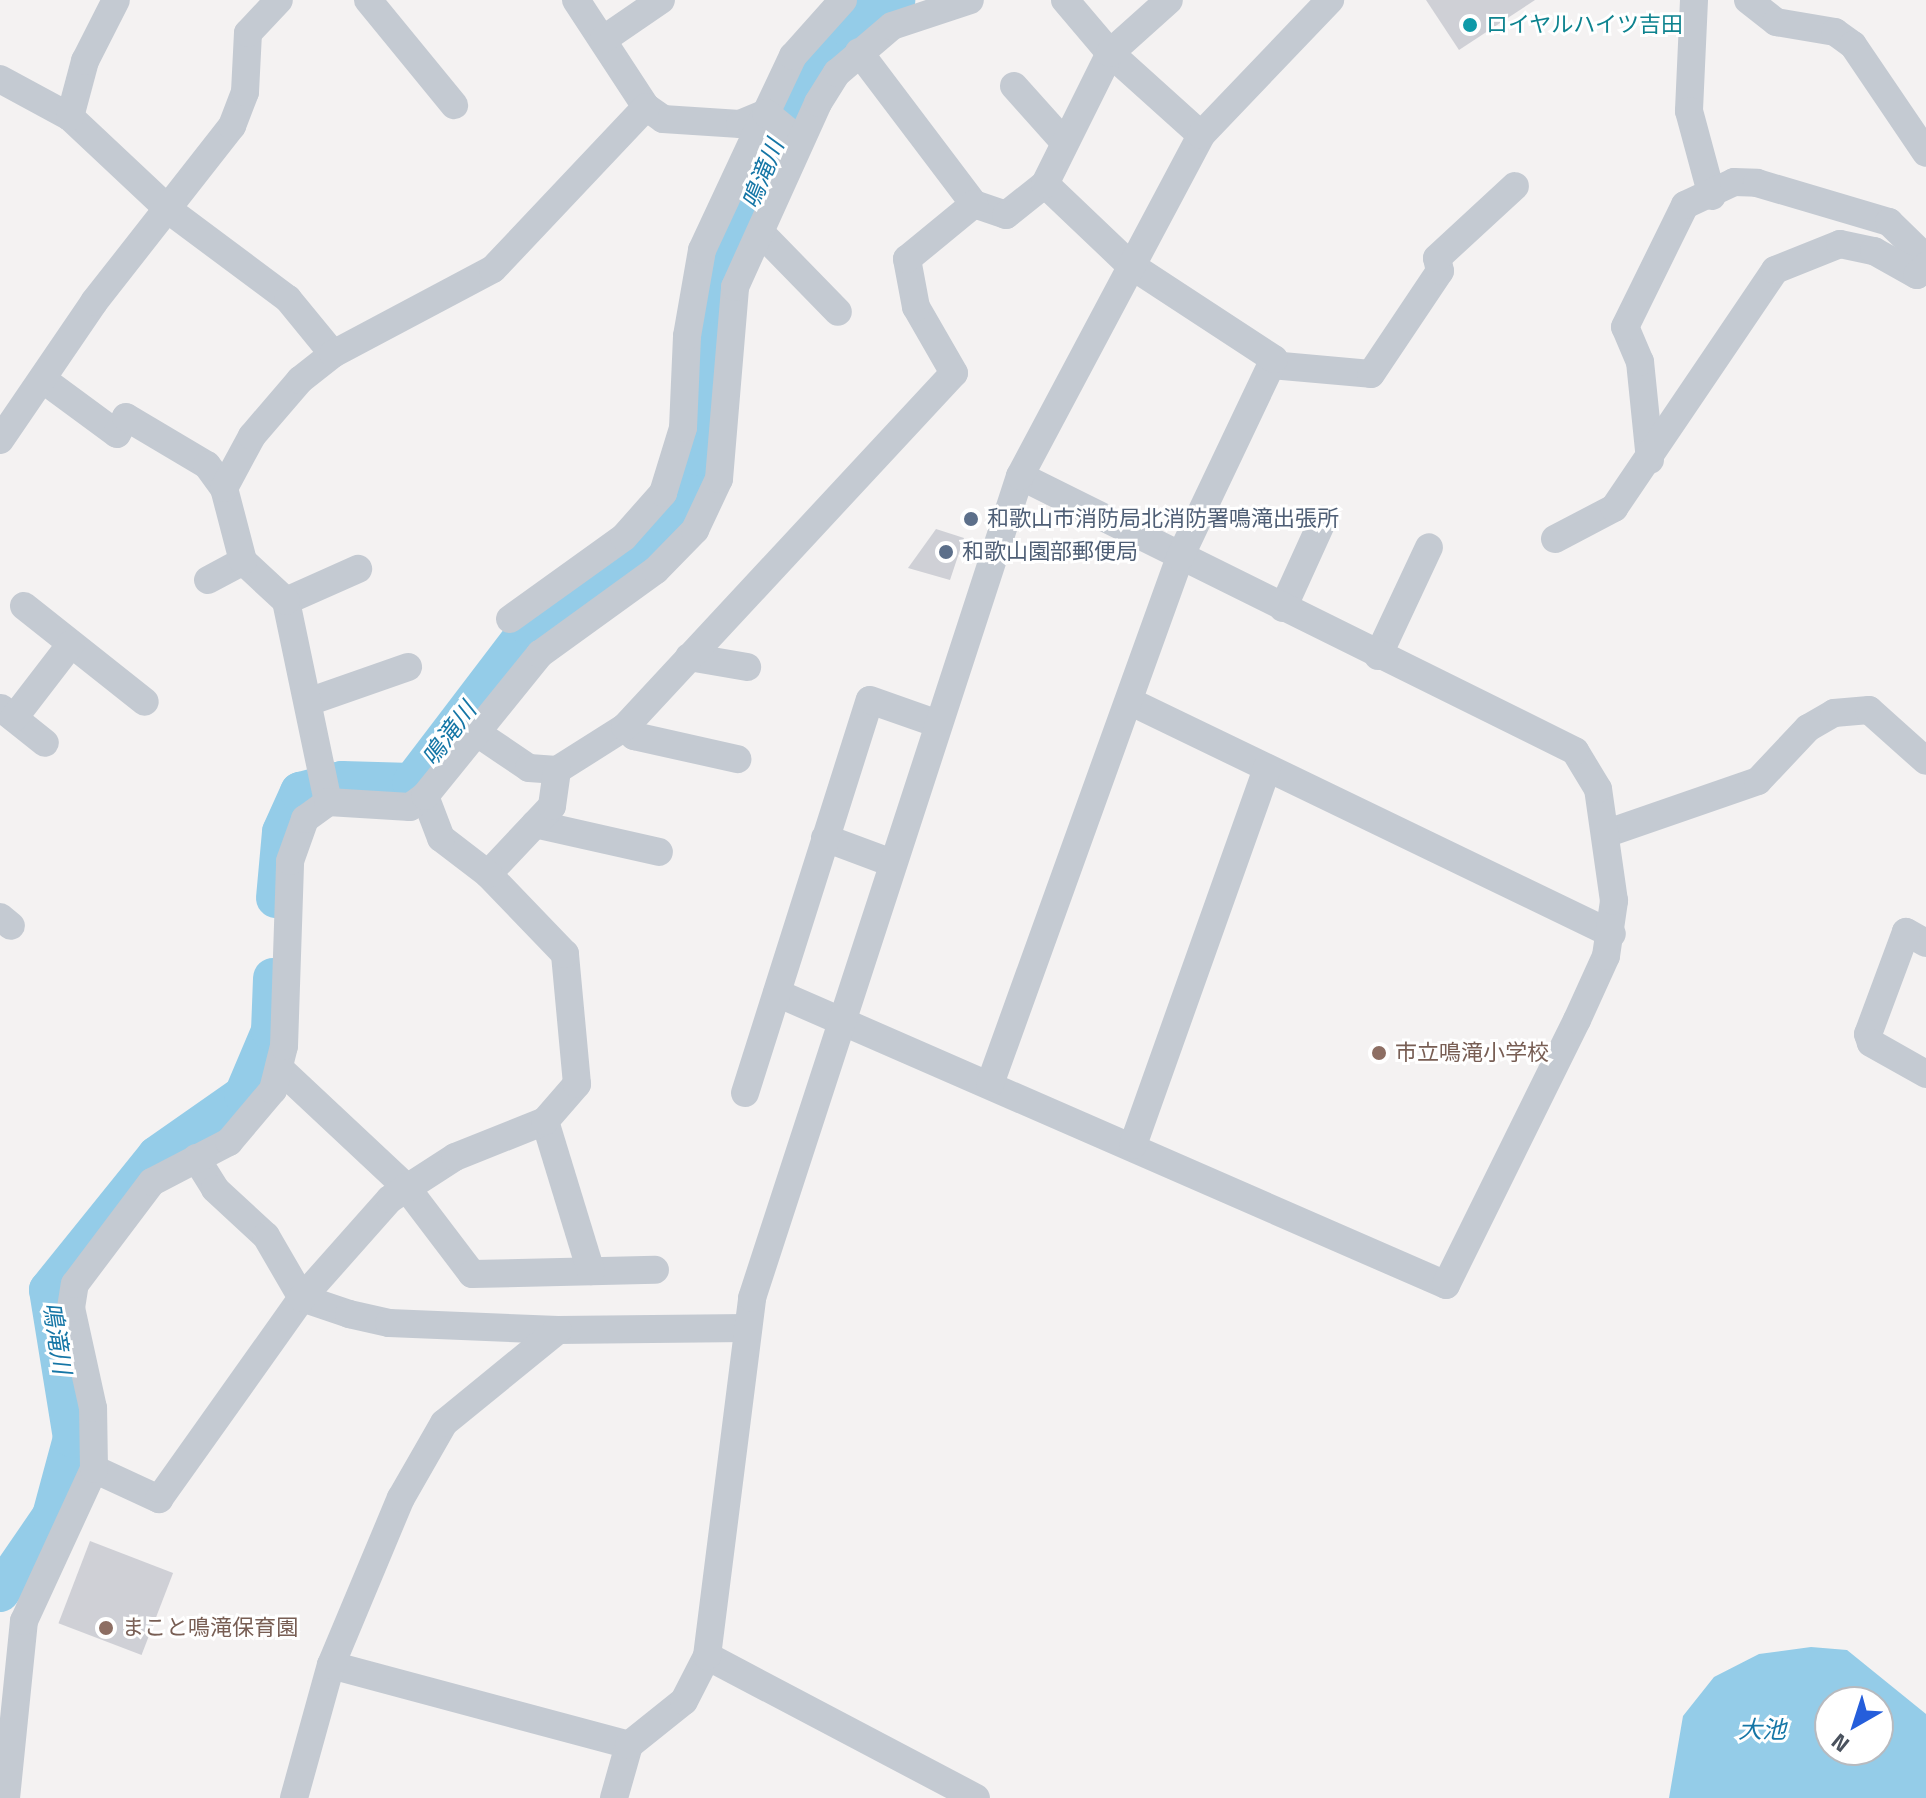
<!DOCTYPE html>
<meta charset="utf-8">
<style>
body{margin:0}
#map{position:relative;width:1926px;height:1798px;overflow:hidden;background:#f4f2f2;font-family:"Titillium Web","Noto Sans JP",sans-serif}
div>[style]{position:absolute}
.water>*{inset:0;background:#94cce8}
.river>*{height:40px;margin:-20px;padding:0 20px;transform-origin:20px;border-radius:20px;background:#94cce8}
.building>*{inset:0;background:#cfd0d6;transform-origin:0 0}
.minor>*{height:28px;margin:-14px;padding:0 14px;transform-origin:14px;border-radius:14px;background:#c4cad2}
.dots>*{width:22px;height:22px;translate:-50% -50%;box-sizing:border-box;border:4px solid #fff;border-radius:50%}
span{translate:-50% -50%;white-space:nowrap;text-align:center;line-height:1.15;-webkit-text-stroke:6px #fff;paint-order:stroke}
.culture-label{font-size:22px;color:#0d838f}
.left{translate:0 -50%;text-align:left}
.service-label{font-size:22px;color:#4e5e75}
.education-label{font-size:22px;color:#785e54}
.water-label{font-size:24px;color:#1576a6;font-style:italic}
.north{position:absolute;left:1814px;top:1686px;width:80px;height:80px;box-sizing:border-box;background:#fff;border:2px solid #b7babf;border-radius:50%;rotate:219deg;font-size:22px;font-weight:700;line-height:32px;text-align:center;color:#4a525e}
.north::after{content:'';display:block;margin:auto;width:28px;height:36px;background:#255edb;clip-path:polygon(50% 0,100% 100%,50% 72%,0 100%)}
</style>
<div id="map">
<div class="water">
<div style="clip-path:polygon(evenodd,1811px 1647px,1847px 1650px,1926px 1714px,1926px 1798px,1669px 1798px,1683px 1716px,1714px 1677px,1759px 1654px,1811px 1647px,1830px 1702px,1878px 1702px,1878px 1750px,1830px 1750px,1830px 1702px)"></div>
</div>
<div class="river">
<div style="left:276px;top:898px;width:66px;rotate:-84.8deg"></div>
<div style="left:282px;top:832px;width:44px;rotate:-65.8deg"></div>
<div style="left:300px;top:792px;width:43px;rotate:-14.7deg"></div>
<div style="left:342px;top:781px;width:70px;rotate:1.6deg"></div>
<div style="left:412px;top:783px;width:196px;rotate:-52.7deg"></div>
<div style="left:531px;top:627px;width:160px;rotate:-37.4deg"></div>
<div style="left:658px;top:530px;width:85px;rotate:-60.4deg"></div>
<div style="left:700px;top:456px;width:153px;rotate:-85.9deg"></div>
<div style="left:711px;top:303px;width:217px;rotate:-67.8deg"></div>
<div style="left:793px;top:102px;width:93px;rotate:-54.6deg"></div>
<div style="left:847px;top:26px;width:55px;rotate:-28.4deg"></div>
<div style="left:0;top:1592px;width:92px;rotate:-55.6deg"></div>
<div style="left:52px;top:1516px;width:81px;rotate:-74.9deg"></div>
<div style="left:73px;top:1438px;width:150px;rotate:-99.2deg"></div>
<div style="left:49px;top:1290px;width:172px;rotate:-51.1deg"></div>
<div style="left:157px;top:1156px;width:106px;rotate:-35deg"></div>
<div style="left:244px;top:1095px;width:69px;rotate:-67.1deg"></div>
<div style="left:271px;top:1031px;width:53px;rotate:-87.8deg"></div>
</div>
<div class="building">
<div style="clip-path:polygon(1426px 0,1535px 0,1459px 50px)"></div>
<div style="clip-path:polygon(936px 529px,964px 538px,950px 580px,908px 568px)"></div>
<div style="left:90px;top:1541px;width:89px;height:88px;rotate:21deg"></div>
</div>
<div class="minor">
<div style="left:368px;top:0;width:136px;rotate:50.7deg"></div>
<div style="left:576px;top:0;width:128px;rotate:56.8deg"></div>
<div style="left:646px;top:107px;width:21px;rotate:35deg"></div>
<div style="left:663px;top:119px;width:77px;rotate:3.7deg"></div>
<div style="left:740px;top:124px;width:28px;rotate:-23deg"></div>
<div style="left:766px;top:113px;width:63px;rotate:-64.7deg"></div>
<div style="left:793px;top:56px;width:75px;rotate:-48.2deg"></div>
<div style="left:1065px;top:0;width:70px;rotate:49.7deg"></div>
<div style="left:1110px;top:53px;width:122px;rotate:42deg"></div>
<div style="left:1694px;top:0;width:111px;rotate:92.6deg"></div>
<div style="left:1689px;top:111px;width:88px;rotate:74.9deg"></div>
<div style="left:1748px;top:0;width:36px;rotate:38deg"></div>
<div style="left:1776px;top:22px;width:60px;rotate:9.6deg"></div>
<div style="left:1835px;top:32px;width:22px;rotate:36deg"></div>
<div style="left:1853px;top:45px;width:130px;rotate:55.9deg"></div>
<div style="left:604px;top:39px;width:69px;rotate:-34.4deg"></div>
<div style="left:859px;top:52px;width:191px;rotate:52.9deg"></div>
<div style="left:974px;top:204px;width:34px;rotate:19deg"></div>
<div style="left:1006px;top:215px;width:50px;rotate:-38.5deg"></div>
<div style="left:0;top:79px;width:80px;rotate:28.5deg"></div>
<div style="left:70px;top:117px;width:137px;rotate:43.2deg"></div>
<div style="left:170px;top:211px;width:147px;rotate:36.7deg"></div>
<div style="left:288px;top:299px;width:71px;rotate:50.7deg"></div>
<div style="left:1014px;top:86px;width:76px;rotate:48.2deg"></div>
<div style="left:70px;top:117px;width:58px;rotate:-75deg"></div>
<div style="left:85px;top:61px;width:68px;rotate:-63.1deg"></div>
<div style="left:761px;top:233px;width:110px;rotate:45.7deg"></div>
<div style="left:1271px;top:365px;width:100px;rotate:5.1deg"></div>
<div style="left:1371px;top:374px;width:124px;rotate:-56.2deg"></div>
<div style="left:1440px;top:271px;width:13px;rotate:-103deg"></div>
<div style="left:1437px;top:258px;width:106px;rotate:-42.7deg"></div>
<div style="left:45px;top:381px;width:89px;rotate:36.4deg"></div>
<div style="left:117px;top:434px;width:19px;rotate:-62deg"></div>
<div style="left:126px;top:417px;width:94px;rotate:30.7deg"></div>
<div style="left:207px;top:465px;width:29px;rotate:54deg"></div>
<div style="left:0;top:440px;width:167px;rotate:-55.7deg"></div>
<div style="left:94px;top:302px;width:224px;rotate:-51.9deg"></div>
<div style="left:232px;top:126px;width:36px;rotate:-69deg"></div>
<div style="left:245px;top:92px;width:59px;rotate:-87.1deg"></div>
<div style="left:248px;top:33px;width:45px;rotate:-46.8deg"></div>
<div style="left:1650px;top:460px;width:99px;rotate:-95.8deg"></div>
<div style="left:1640px;top:362px;width:38px;rotate:-113deg"></div>
<div style="left:1625px;top:327px;width:136px;rotate:-63.8deg"></div>
<div style="left:1685px;top:205px;width:54px;rotate:-25.1deg"></div>
<div style="left:1734px;top:182px;width:23px;rotate:2deg"></div>
<div style="left:1757px;top:183px;width:138px;rotate:16.5deg"></div>
<div style="left:1889px;top:222px;width:52px;rotate:44.2deg"></div>
<div style="left:1555px;top:539px;width:67px;rotate:-27.7deg"></div>
<div style="left:1614px;top:508px;width:287px;rotate:-55.9deg"></div>
<div style="left:1775px;top:270px;width:70px;rotate:-21.8deg"></div>
<div style="left:1840px;top:244px;width:35px;rotate:12deg"></div>
<div style="left:1874px;top:251px;width:49px;rotate:29.2deg"></div>
<div style="left:1917px;top:275px;width:13px;rotate:-45deg"></div>
<div style="left:208px;top:580px;width:40px;rotate:-28deg"></div>
<div style="left:286px;top:601px;width:79px;rotate:-24deg"></div>
<div style="left:24px;top:606px;width:154px;rotate:38.4deg"></div>
<div style="left:1283px;top:608px;width:97px;rotate:-65.6deg"></div>
<div style="left:510px;top:619px;width:140px;rotate:-35.7deg"></div>
<div style="left:624px;top:537px;width:59px;rotate:-48.4deg"></div>
<div style="left:663px;top:493px;width:68px;rotate:-72.9deg"></div>
<div style="left:683px;top:428px;width:92px;rotate:-87.5deg"></div>
<div style="left:687px;top:336px;width:87px;rotate:-80.1deg"></div>
<div style="left:702px;top:250px;width:151px;rotate:-65deg"></div>
<div style="left:766px;top:113px;width:44px;rotate:39.5deg"></div>
<div style="left:1378px;top:656px;width:120px;rotate:-64.9deg"></div>
<div style="left:689px;top:657px;width:59px;rotate:9.8deg"></div>
<div style="left:1129px;top:701px;width:536px;rotate:25.75deg"></div>
<div style="left:308px;top:702px;width:106px;rotate:-19.3deg"></div>
<div style="left:1px;top:708px;width:56px;rotate:38.5deg"></div>
<div style="left:14px;top:718px;width:93px;rotate:-52.4deg"></div>
<div style="left:625px;top:727px;width:13px;rotate:45deg"></div>
<div style="left:634px;top:736px;width:106px;rotate:12.6deg"></div>
<div style="left:480px;top:735px;width:59px;rotate:34deg"></div>
<div style="left:529px;top:768px;width:28px;rotate:4deg"></div>
<div style="left:557px;top:770px;width:80px;rotate:-32.3deg"></div>
<div style="left:625px;top:727px;width:483px;rotate:-47.1deg"></div>
<div style="left:954px;top:373px;width:76px;rotate:-119.9deg"></div>
<div style="left:916px;top:307px;width:49px;rotate:-100.6deg"></div>
<div style="left:907px;top:259px;width:87px;rotate:-39.4deg"></div>
<div style="left:328px;top:802px;width:205px;rotate:-101.8deg"></div>
<div style="left:286px;top:601px;width:59px;rotate:-137.1deg"></div>
<div style="left:243px;top:561px;width:75px;rotate:-104.6deg"></div>
<div style="left:224px;top:488px;width:59px;rotate:-61.7deg"></div>
<div style="left:252px;top:436px;width:74px;rotate:-49.4deg"></div>
<div style="left:300px;top:380px;width:42px;rotate:-38.2deg"></div>
<div style="left:333px;top:354px;width:181px;rotate:-28deg"></div>
<div style="left:493px;top:269px;width:223px;rotate:-46.6deg"></div>
<div style="left:535px;top:824px;width:127px;rotate:12.7deg"></div>
<div style="left:1605px;top:834px;width:162px;rotate:-19.1deg"></div>
<div style="left:1758px;top:781px;width:73px;rotate:-46.7deg"></div>
<div style="left:1808px;top:728px;width:30px;rotate:-30deg"></div>
<div style="left:1834px;top:713px;width:35px;rotate:-5deg"></div>
<div style="left:1869px;top:710px;width:76px;rotate:41.8deg"></div>
<div style="left:825px;top:838px;width:72px;rotate:20.5deg"></div>
<div style="left:488px;top:874px;width:93px;rotate:-46.7deg"></div>
<div style="left:552px;top:806px;width:36px;rotate:-82deg"></div>
<div style="left:0;top:917px;width:14px;rotate:39deg"></div>
<div style="left:1926px;top:943px;width:23px;rotate:-151deg"></div>
<div style="left:1906px;top:932px;width:109px;rotate:110.4deg"></div>
<div style="left:1868px;top:1034px;width:9px;rotate:72deg"></div>
<div style="left:1871px;top:1043px;width:63px;rotate:29.4deg"></div>
<div style="left:777px;top:993px;width:730px;rotate:23.58deg"></div>
<div style="left:1446px;top:1285px;width:296px;rotate:-63.7deg"></div>
<div style="left:1577px;top:1020px;width:70px;rotate:-65.6deg"></div>
<div style="left:1606px;top:956px;width:56px;rotate:-81.7deg"></div>
<div style="left:1614px;top:901px;width:113px;rotate:-98.1deg"></div>
<div style="left:1598px;top:789px;width:44px;rotate:-121.2deg"></div>
<div style="left:1575px;top:751px;width:619px;rotate:-153.64deg"></div>
<div style="left:280px;top:1069px;width:173px;rotate:43.1deg"></div>
<div style="left:406px;top:1187px;width:109px;rotate:52.8deg"></div>
<div style="left:472px;top:1274px;width:183px;rotate:-1.3deg"></div>
<div style="left:990px;top:1084px;width:560px;rotate:-70.17deg"></div>
<div style="left:1180px;top:557px;width:219px;rotate:-64.6deg"></div>
<div style="left:1274px;top:359px;width:173px;rotate:-146.8deg"></div>
<div style="left:1129px;top:264px;width:116px;rotate:-136.4deg"></div>
<div style="left:1045px;top:184px;width:146px;rotate:-63.6deg"></div>
<div style="left:1110px;top:53px;width:79px;rotate:-41.9deg"></div>
<div style="left:745px;top:1093px;width:412px;rotate:-72.4deg"></div>
<div style="left:870px;top:700px;width:72px;rotate:19.4deg"></div>
<div style="left:545px;top:1121px;width:157px;rotate:73deg"></div>
<div style="left:1133px;top:1145px;width:400px;rotate:-70.4deg"></div>
<div style="left:196px;top:1158px;width:36px;rotate:58deg"></div>
<div style="left:215px;top:1189px;width:69px;rotate:42.7deg"></div>
<div style="left:266px;top:1236px;width:72px;rotate:59.9deg"></div>
<div style="left:302px;top:1298px;width:50px;rotate:18.8deg"></div>
<div style="left:349px;top:1314px;width:41px;rotate:12.7deg"></div>
<div style="left:389px;top:1323px;width:169px;rotate:2.4deg"></div>
<div style="left:558px;top:1330px;width:189px;rotate:-0.6deg"></div>
<div style="left:94px;top:1469px;width:72px;rotate:24.8deg"></div>
<div style="left:159px;top:1499px;width:247px;rotate:-54.6deg"></div>
<div style="left:302px;top:1298px;width:132px;rotate:-48.4deg"></div>
<div style="left:390px;top:1199px;width:77px;rotate:-32.9deg"></div>
<div style="left:455px;top:1157px;width:97px;rotate:-21.8deg"></div>
<div style="left:545px;top:1121px;width:49px;rotate:-49.1deg"></div>
<div style="left:577px;top:1084px;width:131px;rotate:-95.3deg"></div>
<div style="left:565px;top:954px;width:111px;rotate:-133.9deg"></div>
<div style="left:488px;top:874px;width:59px;rotate:-142.5deg"></div>
<div style="left:441px;top:838px;width:45px;rotate:-110.9deg"></div>
<div style="left:707px;top:1656px;width:304px;rotate:27.8deg"></div>
<div style="left:331px;top:1665px;width:309px;rotate:15deg"></div>
<div style="left:6px;top:1798px;width:178px;rotate:-84.2deg"></div>
<div style="left:24px;top:1621px;width:167px;rotate:-65.3deg"></div>
<div style="left:94px;top:1469px;width:61px;rotate:-90.9deg"></div>
<div style="left:93px;top:1408px;width:102px;rotate:-102.4deg"></div>
<div style="left:71px;top:1308px;width:24px;rotate:-81deg"></div>
<div style="left:75px;top:1284px;width:128px;rotate:-53deg"></div>
<div style="left:152px;top:1182px;width:87px;rotate:-27.5deg"></div>
<div style="left:229px;top:1142px;width:68px;rotate:-49.8deg"></div>
<div style="left:273px;top:1090px;width:45px;rotate:-76deg"></div>
<div style="left:284px;top:1046px;width:185px;rotate:-88.1deg"></div>
<div style="left:290px;top:861px;width:45px;rotate:-70.3deg"></div>
<div style="left:305px;top:819px;width:29px;rotate:-36deg"></div>
<div style="left:328px;top:802px;width:82px;rotate:3.5deg"></div>
<div style="left:410px;top:807px;width:19px;rotate:-36deg"></div>
<div style="left:425px;top:796px;width:183px;rotate:-51deg"></div>
<div style="left:540px;top:654px;width:143px;rotate:-35.9deg"></div>
<div style="left:656px;top:570px;width:56px;rotate:-45.7deg"></div>
<div style="left:695px;top:530px;width:56px;rotate:-64.8deg"></div>
<div style="left:719px;top:479px;width:193px;rotate:-85.2deg"></div>
<div style="left:735px;top:287px;width:202px;rotate:-65.7deg"></div>
<div style="left:818px;top:103px;width:36px;rotate:-58deg"></div>
<div style="left:837px;top:73px;width:72px;rotate:-40.5deg"></div>
<div style="left:892px;top:26px;width:82px;rotate:-18.4deg"></div>
<div style="left:294px;top:1798px;width:138px;rotate:-74.5deg"></div>
<div style="left:331px;top:1665px;width:181px;rotate:-67.3deg"></div>
<div style="left:401px;top:1498px;width:86px;rotate:-60.2deg"></div>
<div style="left:444px;top:1423px;width:147px;rotate:-39.2deg"></div>
<div style="left:614px;top:1798px;width:55px;rotate:-74.2deg"></div>
<div style="left:629px;top:1745px;width:70px;rotate:-38.7deg"></div>
<div style="left:684px;top:1701px;width:51px;rotate:-62.9deg"></div>
<div style="left:707px;top:1656px;width:361px;rotate:-82.8deg"></div>
<div style="left:752px;top:1298px;width:865px;rotate:-71.94deg"></div>
<div style="left:1020px;top:476px;width:386px;rotate:-62deg"></div>
<div style="left:1201px;top:135px;width:187px;rotate:-46.3deg"></div>
</div>
<div class="dots">
<div style="left:1470px;top:25px;background:#0f9aa8"></div>
<div style="left:971px;top:519px;background:#5c6f8a"></div>
<div style="left:946px;top:552px;background:#5c6f8a"></div>
<div style="left:1379px;top:1053px;background:#8d6e63"></div>
<div style="left:106px;top:1628px;background:#8d6e63"></div>
</div>
<div class="culture-label">
<span class="left" style="left:1486px;top:25px">ロイヤルハイツ吉田</span>
</div>
<div class="service-label">
<span class="left" style="left:987px;top:519px">和歌山市消防局北消防署鳴滝出張所</span>
<span class="left" style="left:962px;top:552px">和歌山園部郵便局</span>
</div>
<div class="education-label">
<span class="left" style="left:1395px;top:1053px">市立鳴滝小学校</span>
<span class="left" style="left:122px;top:1628px">まこと鳴滝保育園</span>
</div>
<div class="water-label">
<span style="left:763px;top:174px;rotate:-68deg">鳴滝川</span>
<span style="left:449px;top:734px;rotate:-53deg">鳴滝川</span>
<span style="left:57px;top:1338px;rotate:81deg">鳴滝川</span>
<span style="left:1762px;top:1730px">大池</span>
</div>
<div class="north">N</div>
</div>
